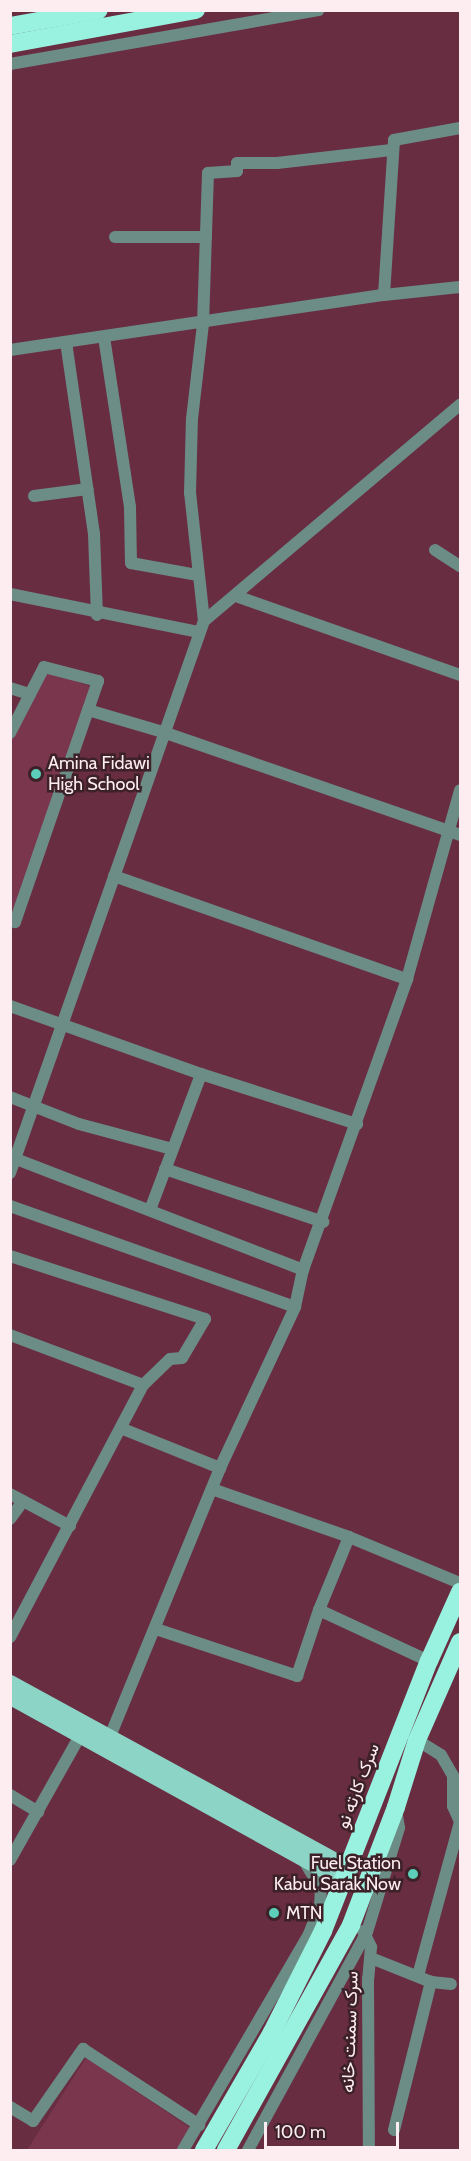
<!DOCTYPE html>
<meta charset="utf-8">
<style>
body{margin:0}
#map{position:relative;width:471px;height:2161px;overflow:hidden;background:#692d42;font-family:Cabin,Vazirmatn,sans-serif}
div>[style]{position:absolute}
.built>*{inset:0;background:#79364d}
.minor>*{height:12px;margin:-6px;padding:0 6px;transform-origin:6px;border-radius:6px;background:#6b8d86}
.major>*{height:15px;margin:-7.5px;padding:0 7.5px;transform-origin:7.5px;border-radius:7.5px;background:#8cd4c6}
.highway>*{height:18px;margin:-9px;padding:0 9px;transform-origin:9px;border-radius:9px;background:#99f1df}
.dots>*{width:16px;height:16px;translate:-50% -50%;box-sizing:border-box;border:3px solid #3c2129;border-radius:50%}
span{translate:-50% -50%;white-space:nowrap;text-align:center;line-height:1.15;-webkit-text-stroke:5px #3c2129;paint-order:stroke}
.poi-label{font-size:18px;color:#fdedf1}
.left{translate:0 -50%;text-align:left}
.right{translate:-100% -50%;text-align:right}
.street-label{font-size:18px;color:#fdedf1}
.frame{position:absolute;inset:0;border:12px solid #fdedf1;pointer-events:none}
.scale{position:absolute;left:264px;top:2122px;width:135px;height:27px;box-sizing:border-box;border:3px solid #fdedf1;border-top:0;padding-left:8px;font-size:18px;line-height:21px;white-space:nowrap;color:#fdedf1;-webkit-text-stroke:4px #3c2129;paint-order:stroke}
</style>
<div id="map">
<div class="built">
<div style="clip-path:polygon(46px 671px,92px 687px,11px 918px,11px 738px)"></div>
<div style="clip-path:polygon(86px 2058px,192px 2129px,178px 2150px,27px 2150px)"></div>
</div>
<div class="minor">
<div style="left:10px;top:64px;width:313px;rotate:-9.9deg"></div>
<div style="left:115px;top:237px;width:91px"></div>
<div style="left:384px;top:295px;width:155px;rotate:-86.3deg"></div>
<div style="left:394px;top:140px;width:67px;rotate:-10.3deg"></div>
<div style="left:104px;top:337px;width:172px;rotate:81.3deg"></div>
<div style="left:130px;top:507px;width:56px;rotate:89deg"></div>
<div style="left:131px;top:563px;width:68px;rotate:10.2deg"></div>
<div style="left:66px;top:342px;width:194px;rotate:81.7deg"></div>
<div style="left:94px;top:534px;width:81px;rotate:87.9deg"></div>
<div style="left:10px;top:350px;width:378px;rotate:-8.4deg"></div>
<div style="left:384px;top:295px;width:76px;rotate:-6deg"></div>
<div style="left:34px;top:496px;width:54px;rotate:-7.4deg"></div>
<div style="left:435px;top:550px;width:30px;rotate:33deg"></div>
<div style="left:10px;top:594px;width:193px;rotate:11.4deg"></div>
<div style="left:236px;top:596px;width:238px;rotate:19.4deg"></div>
<div style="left:204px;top:621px;width:129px;rotate:-96.2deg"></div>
<div style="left:190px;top:493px;width:74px;rotate:-88.5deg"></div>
<div style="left:192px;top:419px;width:96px;rotate:-83.4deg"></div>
<div style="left:203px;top:324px;width:151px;rotate:-88.1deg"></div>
<div style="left:208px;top:173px;width:29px;rotate:-4deg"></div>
<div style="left:237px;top:171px;width:8px;rotate:-90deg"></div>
<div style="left:237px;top:163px;width:40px"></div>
<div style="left:277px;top:163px;width:115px;rotate:-6.5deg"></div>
<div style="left:10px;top:688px;width:21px;rotate:17deg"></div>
<div style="left:88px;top:710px;width:78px;rotate:16.3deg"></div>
<div style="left:163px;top:732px;width:314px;rotate:19.1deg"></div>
<div style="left:10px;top:733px;width:74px;rotate:-62.7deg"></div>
<div style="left:44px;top:667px;width:56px;rotate:14.5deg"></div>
<div style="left:98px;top:681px;width:255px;rotate:109deg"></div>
<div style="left:15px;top:922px;width:5px;rotate:-158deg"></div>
<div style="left:114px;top:876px;width:311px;rotate:19.4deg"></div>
<div style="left:10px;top:1006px;width:203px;rotate:19.6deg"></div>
<div style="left:201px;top:1074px;width:164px;rotate:17.8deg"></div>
<div style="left:10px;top:1097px;width:74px;rotate:21.4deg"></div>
<div style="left:79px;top:1124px;width:96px;rotate:15deg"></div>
<div style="left:16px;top:1159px;width:308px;rotate:21.1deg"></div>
<div style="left:165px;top:1169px;width:167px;rotate:18.5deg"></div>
<div style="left:10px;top:1173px;width:585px;rotate:-70.64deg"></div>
<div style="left:204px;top:621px;width:335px;rotate:-40.2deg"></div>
<div style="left:10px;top:1206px;width:302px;rotate:19.5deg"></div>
<div style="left:150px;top:1210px;width:145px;rotate:-69.4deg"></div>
<div style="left:10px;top:1256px;width:205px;rotate:17.9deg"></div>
<div style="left:205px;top:1319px;width:45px;rotate:120.5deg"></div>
<div style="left:182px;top:1358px;width:12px;rotate:175deg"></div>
<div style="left:170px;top:1359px;width:37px;rotate:136deg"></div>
<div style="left:143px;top:1385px;width:285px;rotate:117.8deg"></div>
<div style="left:10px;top:1335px;width:142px;rotate:20.6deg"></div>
<div style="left:123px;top:1429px;width:105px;rotate:21.9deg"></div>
<div style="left:212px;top:1489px;width:145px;rotate:19.3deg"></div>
<div style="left:349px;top:1537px;width:120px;rotate:22.5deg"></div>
<div style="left:10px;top:1494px;width:68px;rotate:28.1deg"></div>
<div style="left:10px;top:1519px;width:22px;rotate:-54deg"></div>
<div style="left:319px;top:1610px;width:79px;rotate:-67.7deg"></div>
<div style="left:156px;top:1629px;width:149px;rotate:18.4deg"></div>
<div style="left:297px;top:1676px;width:70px;rotate:-71.6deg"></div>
<div style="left:319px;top:1610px;width:121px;rotate:24.9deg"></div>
<div style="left:111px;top:1734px;width:287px;rotate:-67.7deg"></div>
<div style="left:220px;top:1468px;width:178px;rotate:-65deg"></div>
<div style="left:295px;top:1307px;width:38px;rotate:-78deg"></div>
<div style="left:303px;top:1270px;width:309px;rotate:-70.3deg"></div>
<div style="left:407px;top:979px;width:196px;rotate:-74.3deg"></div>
<div style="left:417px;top:1740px;width:28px;rotate:32deg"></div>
<div style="left:441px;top:1755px;width:24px;rotate:60deg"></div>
<div style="left:453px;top:1776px;width:30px;rotate:90deg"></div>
<div style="left:453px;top:1806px;width:17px;rotate:66deg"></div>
<div style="left:460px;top:1822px;width:160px;rotate:105.3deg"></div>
<div style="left:10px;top:1795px;width:33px;rotate:31deg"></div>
<div style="left:10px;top:1860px;width:142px;rotate:-60.6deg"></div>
<div style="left:363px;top:1931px;width:18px;rotate:63deg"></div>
<div style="left:371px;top:1947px;width:32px;rotate:95deg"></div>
<div style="left:368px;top:1979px;width:171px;rotate:89.7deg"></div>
<div style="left:371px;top:1958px;width:65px;rotate:21.8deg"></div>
<div style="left:431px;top:1982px;width:20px;rotate:6deg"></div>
<div style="left:10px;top:2107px;width:27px;rotate:31deg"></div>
<div style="left:33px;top:2121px;width:88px;rotate:-55.2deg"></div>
<div style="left:83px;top:2049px;width:139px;rotate:33.2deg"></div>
<div style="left:394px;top:2130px;width:153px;rotate:-76deg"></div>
<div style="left:183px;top:2150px;width:250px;rotate:-59.7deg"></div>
<div style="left:309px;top:1934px;width:29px;rotate:-68deg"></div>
<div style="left:320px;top:1907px;width:18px;rotate:-87deg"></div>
<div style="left:321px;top:1889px;width:31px;rotate:-121deg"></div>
<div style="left:248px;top:2150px;width:248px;rotate:-61.4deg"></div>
<div style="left:367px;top:1932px;width:109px;rotate:-72.9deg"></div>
<div style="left:399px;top:1828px;width:19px;rotate:-99deg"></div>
</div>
<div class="major">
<div style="left:10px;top:1682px;width:388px;rotate:28.7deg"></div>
<div style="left:10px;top:1697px;width:381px;rotate:28.9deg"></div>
</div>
<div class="highway">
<div style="left:10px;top:26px;width:90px;rotate:-10.2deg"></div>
<div style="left:10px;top:44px;width:189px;rotate:-10.4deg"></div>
<div style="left:204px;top:2150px;width:136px;rotate:-60deg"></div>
<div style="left:272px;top:2032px;width:113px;rotate:-63.2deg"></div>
<div style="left:323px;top:1931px;width:290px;rotate:-68.6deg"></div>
<div style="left:429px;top:1661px;width:76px;rotate:-65.8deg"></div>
<div style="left:226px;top:2150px;width:257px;rotate:-60.9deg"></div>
<div style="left:351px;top:1925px;width:126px;rotate:-69.1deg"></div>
<div style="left:396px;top:1807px;width:70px;rotate:-72.6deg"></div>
<div style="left:417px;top:1740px;width:107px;rotate:-66.3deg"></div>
</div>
<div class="dots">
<div style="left:36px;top:774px;background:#5cceba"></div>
<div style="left:413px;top:1874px;background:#5cceba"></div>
<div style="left:274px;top:1913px;background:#5cceba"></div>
</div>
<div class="poi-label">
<span class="left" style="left:48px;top:774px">Amina Fidawi<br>High School</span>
<span class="right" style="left:401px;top:1874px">Fuel Station<br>Kabul Sarak Now</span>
<span class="left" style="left:286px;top:1913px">MTN</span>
</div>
<div class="street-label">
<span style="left:358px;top:1786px;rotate:-69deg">سرک کارته نو</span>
<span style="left:350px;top:2032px;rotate:-88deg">سرک سمنت خانه</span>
</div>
<div class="frame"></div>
<div class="scale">100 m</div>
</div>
